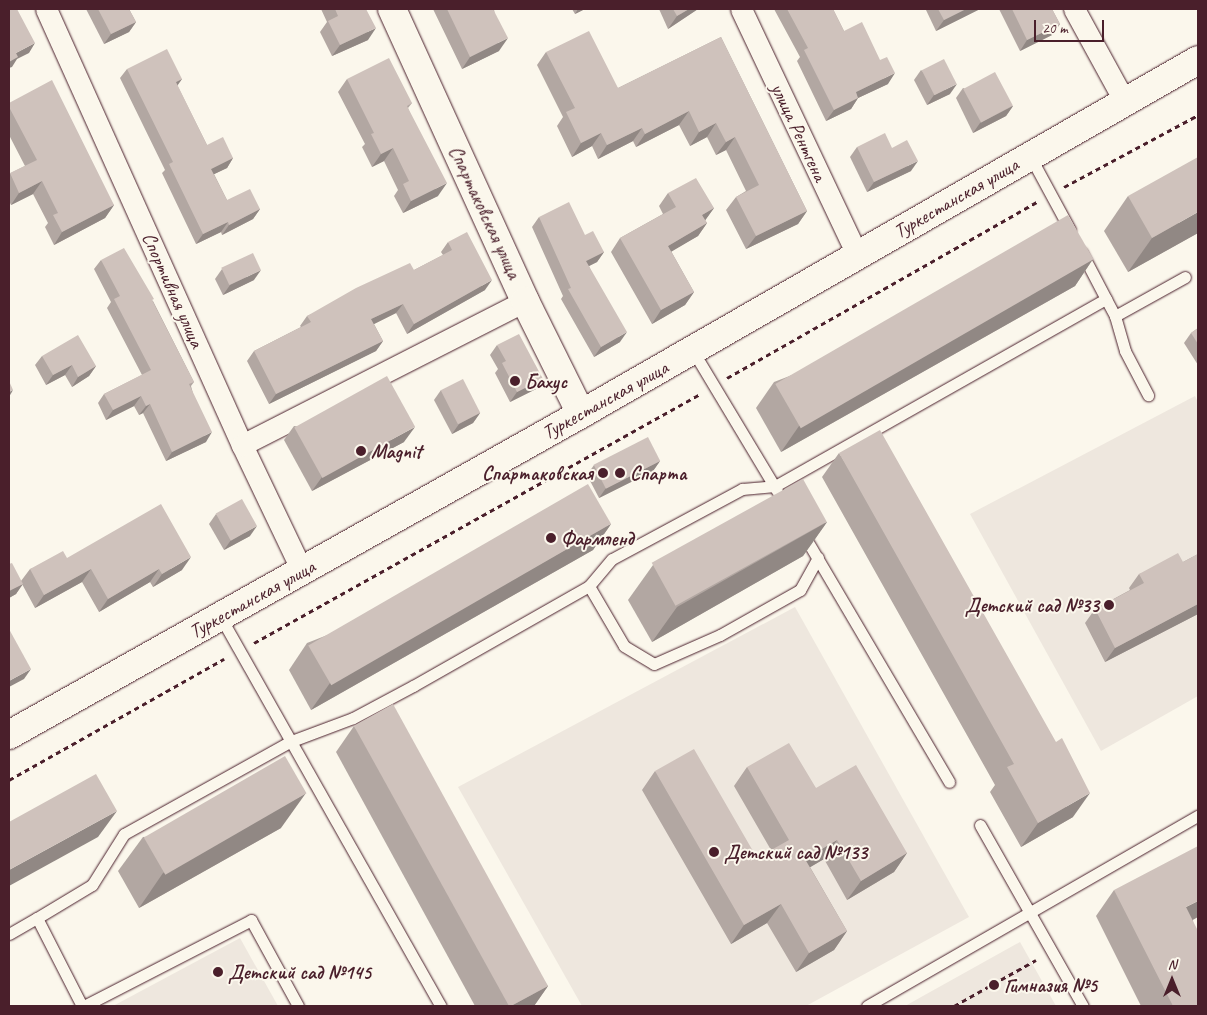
<!DOCTYPE html>
<meta charset="utf-8">
<style>
body{margin:0}
#map{position:relative;width:1207px;height:1015px;overflow:hidden;background:#fbf7ec;font-family:Caveat,sans-serif}
div>[style]{position:absolute}
.built>*{inset:0;background:#eee7de}
.path>*{height:3px;margin-top:-1.5px;transform-origin:0;background:repeating-linear-gradient(90deg,#4a1f2b 0 5px,transparent 0 9px)}
.roads{filter:drop-shadow(0 0 1px #4a1f2b) drop-shadow(0 0 1px #4a1f2b)}
.lane>*{height:11px;margin:-5.5px;padding:0 5.5px;transform-origin:5.5px;border-radius:5.5px;background:#fbf7ec}
.street>*{height:21px;margin:-10.5px;padding:0 10.5px;transform-origin:10.5px;border-radius:10.5px;background:#fbf7ec}
.secondary>*{height:28px;margin:-14px;padding:0 14px;transform-origin:14px;border-radius:14px;background:#fbf7ec}
.wall>*{inset:0;background:#b2a7a2}
.shaded-wall>*{inset:0;background:#918884}
.building>*{inset:0;background:#cfc2bc;transform-origin:0 0}
.dots>*{width:14px;height:14px;translate:-50% -50%;box-sizing:border-box;border:2px solid #fbf7ec;border-radius:50%}
span{translate:-50% -50%;white-space:nowrap;text-align:center;line-height:1.15;-webkit-text-stroke:4px #fbf7ec;paint-order:stroke}
.street-label{font-size:20px;color:#4a1f2b}
.poi-label{font-size:20px;color:#4a1f2b;font-weight:700}
.left{translate:0 -50%;text-align:left}
.right{translate:-100% -50%;text-align:right}
.frame{position:absolute;inset:0;border:10px solid #4a1f2b;pointer-events:none}
.north{position:absolute;left:1147px;top:955px;width:50px;height:50px;-webkit-text-stroke:4px #fbf7ec;paint-order:stroke;rotate:0deg;font-size:14px;font-weight:700;line-height:20px;text-align:center;color:#4a1f2b}
.north::after{content:'';display:block;margin:auto;width:18px;height:22px;background:#4a1f2b;clip-path:polygon(50% 0,100% 100%,50% 72%,0 100%)}
.scale{position:absolute;left:1034px;top:20px;width:70px;height:22px;box-sizing:border-box;border:2px solid #4a1f2b;border-top:0;padding-left:6px;font-size:15px;line-height:18px;white-space:nowrap;color:#4a1f2b;-webkit-text-stroke:4px #fbf7ec;paint-order:stroke}
</style>
<div id="map">
<div class="built">
<div style="clip-path:polygon(1195px 396px,1198px 402px,1198px 696px,1101px 751px,970px 514px)"></div>
<div style="clip-path:polygon(795px 607px,969px 917px,806px 1006px,582px 1006px,458px 787px)"></div>
<div style="clip-path:polygon(240px 938px,278px 1006px,113px 1006px)"></div>
<div style="clip-path:polygon(1020px 942px,1056px 1006px,905px 1006px)"></div>
</div>
<div class="path">
<div style="left:1064px;top:187px;width:152px;rotate:-28.2deg"></div>
<div style="left:727px;top:378px;width:356px;rotate:-29.6deg"></div>
<div style="left:254px;top:643px;width:511px;rotate:-29.17deg"></div>
<div style="left:9px;top:780px;width:247px;rotate:-29.4deg"></div>
<div style="left:954px;top:1006px;width:94px;rotate:-29.3deg"></div>
</div>
<div class="roads">
<div class="lane">
<div style="left:1030px;top:156px;width:84px;rotate:61.6deg"></div>
<div style="left:1106px;top:299px;width:19px;rotate:62deg"></div>
<div style="left:1115px;top:316px;width:36px;rotate:74deg"></div>
<div style="left:1125px;top:351px;width:50px;rotate:62.4deg"></div>
<div style="left:1115px;top:316px;width:80px;rotate:-29.1deg"></div>
<div style="left:693px;top:351px;width:163px;rotate:59deg"></div>
<div style="left:802px;top:532px;width:290px;rotate:59.5deg"></div>
<div style="left:589px;top:586px;width:69px;rotate:59.7deg"></div>
<div style="left:624px;top:646px;width:35px;rotate:31deg"></div>
<div style="left:654px;top:664px;width:72px;rotate:-23.7deg"></div>
<div style="left:720px;top:635px;width:92px;rotate:-29.4deg"></div>
<div style="left:800px;top:590px;width:37px;rotate:-61deg"></div>
<div style="left:220px;top:616px;width:448px;rotate:60.5deg"></div>
<div style="left:980px;top:825px;width:208px;rotate:60.4deg"></div>
<div style="left:37px;top:918px;width:64px;rotate:-31deg"></div>
<div style="left:92px;top:885px;width:60px;rotate:-57.9deg"></div>
<div style="left:124px;top:834px;width:189px;rotate:-29.1deg"></div>
<div style="left:289px;top:742px;width:68px;rotate:-20.6deg"></div>
<div style="left:353px;top:718px;width:68px;rotate:-28.1deg"></div>
<div style="left:413px;top:686px;width:202px;rotate:-29.6deg"></div>
<div style="left:589px;top:586px;width:35px;rotate:-50deg"></div>
<div style="left:612px;top:559px;width:148px;rotate:-28.3deg"></div>
<div style="left:742px;top:489px;width:33px;rotate:-5deg"></div>
<div style="left:775px;top:486px;width:380px;rotate:-29.5deg"></div>
<div style="left:1106px;top:299px;width:52px;rotate:-117.6deg"></div>
<div style="left:9px;top:934px;width:32px;rotate:-30deg"></div>
<div style="left:37px;top:918px;width:99px;rotate:62.9deg"></div>
<div style="left:84px;top:1006px;width:188px;rotate:-27.2deg"></div>
<div style="left:251px;top:920px;width:98px;rotate:61.3deg"></div>
<div style="left:867px;top:1006px;width:382px;rotate:-29.9deg"></div>
</div>
<div class="street">
<div style="left:46px;top:9px;width:478px;rotate:65.8deg"></div>
<div style="left:242px;top:445px;width:140px;rotate:64.5deg"></div>
<div style="left:741px;top:9px;width:271px;rotate:64.7deg"></div>
<div style="left:1074px;top:9px;width:106px;rotate:61.3deg"></div>
<div style="left:242px;top:445px;width:318px;rotate:-27deg"></div>
</div>
<div class="secondary">
<div style="left:392px;top:9px;width:321px;rotate:65.5deg"></div>
<div style="left:525px;top:301px;width:126px;rotate:63.6deg"></div>
<div style="left:9px;top:735px;width:656px;rotate:-29.3deg"></div>
<div style="left:581px;top:414px;width:711px;rotate:-29.84deg"></div>
</div>
</div>
<div class="wall">
<div style="clip-path:polygon(86px 9px,129px 9px,136px 22px,129px 32px,104px 44px)"></div>
<div style="clip-path:polygon(321px 9px,366px 9px,368px 40px,332px 56px,320px 32px,327px 22px)"></div>
<div style="clip-path:polygon(433px 9px,495px 9px,494px 9px,499px 51px,462px 69px)"></div>
<div style="clip-path:polygon(572px 9px,585px 9px,575px 14px)"></div>
<div style="clip-path:polygon(659px 9px,698px 9px,668px 29px)"></div>
<div style="clip-path:polygon(774px 9px,833px 9px,844px 31px,888px 84px,858px 98px,851px 109px,826px 121px,797px 61px,800px 57px)"></div>
<div style="clip-path:polygon(926px 9px,980px 9px,936px 31px,926px 10px)"></div>
<div style="clip-path:polygon(999px 9px,1052px 9px,1060px 24px,1052px 35px,1020px 51px)"></div>
<div style="clip-path:polygon(721px 37px,807px 211px,798px 224px,746px 249px,726px 210px,736px 197px,746px 191px,726px 150px,716px 155px,707px 137px,690px 146px,679px 125px,636px 147px,633px 141px,598px 159px,592px 146px,572px 157px,557px 126px,563px 117px,537px 65px,546px 52px,618px 88px)"></div>
<div style="clip-path:polygon(127px 69px,182px 79px,177px 85px,207px 145px,233px 158px,227px 168px,214px 174px,227px 200px,260px 209px,253px 219px,222px 235px,221px 232px,196px 244px,162px 173px,165px 170px,120px 78px)"></div>
<div style="clip-path:polygon(921px 70px,950px 94px,927px 105px,914px 80px)"></div>
<div style="clip-path:polygon(347px 79px,412px 103px,408px 108px,438px 196px,403px 213px,394px 196px,398px 190px,384px 161px,372px 167px,362px 147px,365px 144px,338px 92px)"></div>
<div style="clip-path:polygon(963px 88px,1013px 106px,1006px 116px,973px 133px,956px 98px)"></div>
<div style="clip-path:polygon(9px 103px,114px 205px,105px 218px,54px 245px,45px 227px,48px 223px,33px 194px,11px 205px,9px 201px,9px 174px,25px 166px,9px 135px)"></div>
<div style="clip-path:polygon(857px 147px,892px 148px,911px 171px,867px 192px,850px 157px)"></div>
<div style="clip-path:polygon(668px 193px,714px 208px,705px 220px,707px 223px,698px 236px,671px 251px,694px 292px,685px 305px,652px 324px,611px 252px,620px 238px,663px 214px,659px 206px)"></div>
<div style="clip-path:polygon(1128px 196px,1198px 233px,1128px 272px,1104px 231px)"></div>
<div style="clip-path:polygon(539px 217px,604px 252px,597px 262px,589px 266px,620px 342px,594px 357px,561px 299px,563px 296px,532px 227px)"></div>
<div style="clip-path:polygon(448px 242px,485px 290px,407px 334px,396px 313px,374px 324px,383px 341px,376px 351px,269px 404px,247px 361px,254px 351px,301px 327px,300px 326px,307px 316px,414px 270px,443px 255px,441px 252px)"></div>
<div style="clip-path:polygon(1093px 259px,1075px 286px,781px 452px,756px 408px,774px 382px)"></div>
<div style="clip-path:polygon(101px 260px,153px 301px,194px 382px,191px 386px,206px 442px,166px 461px,143px 413px,139px 415px,134px 406px,106px 420px,98px 403px,104px 394px,142px 375px,107px 308px,111px 302px,94px 269px)"></div>
<div style="clip-path:polygon(222px 269px,254px 280px,223px 295px,215px 279px)"></div>
<div style="clip-path:polygon(1198px 328px,1198px 365px,1184px 343px,1191px 333px)"></div>
<div style="clip-path:polygon(497px 345px,536px 389px,510px 402px,495px 373px,498px 369px,490px 355px)"></div>
<div style="clip-path:polygon(42px 356px,96px 366px,89px 376px,72px 387px,65px 375px,46px 385px,35px 365px)"></div>
<div style="clip-path:polygon(441px 390px,480px 413px,473px 423px,452px 434px,434px 400px)"></div>
<div style="clip-path:polygon(294px 426px,404px 442px,312px 491px,284px 440px)"></div>
<div style="clip-path:polygon(839px 453px,1073px 817px,1021px 847px,990px 792px,995px 785px,822px 477px)"></div>
<div style="clip-path:polygon(660px 461px,653px 471px,599px 498px,587px 475px,594px 465px)"></div>
<div style="clip-path:polygon(216px 514px,250px 536px,224px 550px,209px 524px)"></div>
<div style="clip-path:polygon(827px 522px,803px 556px,652px 642px,628px 600px,653px 565px)"></div>
<div style="clip-path:polygon(611px 524px,593px 550px,311px 710px,289px 670px,307px 643px)"></div>
<div style="clip-path:polygon(1198px 554px,1198px 614px,1105px 662px,1085px 623px,1095px 609px,1130px 590px,1129px 588px,1139px 574px,1183px 562px)"></div>
<div style="clip-path:polygon(67px 558px,182px 570px,153px 587px,150px 582px,99px 612px,82px 582px,35px 608px,22px 584px,16px 594px,9px 598px,9px 564px,21px 581px,30px 569px)"></div>
<div style="clip-path:polygon(354px 726px,548px 986px,534px 1006px,475px 1006px,336px 752px)"></div>
<div style="clip-path:polygon(747px 767px,816px 788px,907px 853px,894px 872px,847px 900px,824px 859px,810px 867px,847px 931px,834px 950px,796px 972px,767px 923px,731px 944px,642px 790px,655px 771px,757px 858px,771px 850px,734px 786px)"></div>
<div style="clip-path:polygon(281px 828px,139px 908px,118px 871px,143px 837px)"></div>
<div style="clip-path:polygon(1114px 890px,1193px 920px,1198px 1006px,1141px 1006px,1096px 916px)"></div>
</div>
<div class="shaded-wall">
<div style="clip-path:polygon(578px 9px,585px 9px,575px 14px)"></div>
<div style="clip-path:polygon(689px 9px,698px 9px,668px 29px,677px 16px)"></div>
<div style="clip-path:polygon(966px 9px,980px 9px,936px 31px,944px 20px)"></div>
<div style="clip-path:polygon(136px 22px,129px 32px,104px 44px,111px 34px)"></div>
<div style="clip-path:polygon(1060px 24px,1052px 35px,1020px 51px,1027px 40px)"></div>
<div style="clip-path:polygon(376px 28px,368px 40px,332px 56px,340px 45px)"></div>
<div style="clip-path:polygon(508px 38px,499px 51px,462px 69px,470px 57px)"></div>
<div style="clip-path:polygon(35px 43px,29px 53px,17px 59px,12px 67px,9px 68px,9px 62px,16px 53px)"></div>
<div style="clip-path:polygon(895px 73px,888px 84px,858px 98px,851px 109px,826px 121px,834px 110px,856px 92px)"></div>
<div style="clip-path:polygon(182px 79px,175px 89px,176px 82px)"></div>
<div style="clip-path:polygon(957px 84px,950px 94px,927px 105px,934px 95px)"></div>
<div style="clip-path:polygon(1013px 106px,1006px 116px,973px 133px,980px 123px)"></div>
<div style="clip-path:polygon(689px 111px,679px 125px,636px 147px,645px 134px)"></div>
<div style="clip-path:polygon(716px 123px,707px 137px,690px 146px,699px 132px)"></div>
<div style="clip-path:polygon(642px 128px,633px 141px,598px 159px,607px 145px)"></div>
<div style="clip-path:polygon(601px 133px,592px 146px,572px 157px,581px 143px)"></div>
<div style="clip-path:polygon(735px 137px,726px 150px,716px 155px,726px 142px)"></div>
<div style="clip-path:polygon(393px 148px,384px 161px,372px 167px,381px 154px)"></div>
<div style="clip-path:polygon(233px 158px,227px 168px,204px 179px,211px 169px)"></div>
<div style="clip-path:polygon(918px 161px,911px 171px,867px 192px,874px 182px)"></div>
<div style="clip-path:polygon(42px 181px,33px 194px,11px 205px,19px 193px)"></div>
<div style="clip-path:polygon(447px 183px,438px 196px,403px 213px,411px 201px)"></div>
<div style="clip-path:polygon(114px 205px,105px 218px,54px 245px,62px 232px)"></div>
<div style="clip-path:polygon(714px 208px,704px 222px,702px 215px)"></div>
<div style="clip-path:polygon(260px 209px,253px 219px,222px 235px,229px 225px)"></div>
<div style="clip-path:polygon(807px 211px,798px 224px,746px 249px,756px 236px)"></div>
<div style="clip-path:polygon(1198px 212px,1198px 233px,1128px 272px,1152px 238px)"></div>
<div style="clip-path:polygon(228px 222px,221px 232px,196px 244px,203px 234px)"></div>
<div style="clip-path:polygon(707px 223px,698px 236px,659px 259px,668px 246px)"></div>
<div style="clip-path:polygon(604px 252px,597px 262px,579px 271px,586px 261px)"></div>
<div style="clip-path:polygon(1093px 259px,1075px 286px,781px 452px,799px 426px)"></div>
<div style="clip-path:polygon(261px 270px,254px 280px,223px 295px,230px 285px)"></div>
<div style="clip-path:polygon(492px 280px,485px 290px,407px 334px,414px 324px)"></div>
<div style="clip-path:polygon(694px 292px,685px 305px,652px 324px,661px 310px)"></div>
<div style="clip-path:polygon(403px 304px,396px 313px,364px 329px,371px 319px)"></div>
<div style="clip-path:polygon(627px 332px,620px 342px,594px 357px,601px 347px)"></div>
<div style="clip-path:polygon(383px 341px,376px 351px,269px 404px,276px 394px)"></div>
<div style="clip-path:polygon(72px 365px,65px 375px,46px 385px,53px 375px)"></div>
<div style="clip-path:polygon(96px 366px,89px 376px,72px 387px,78px 377px)"></div>
<div style="clip-path:polygon(543px 379px,536px 389px,510px 402px,517px 392px)"></div>
<div style="clip-path:polygon(13px 390px,9px 397px,9px 392px)"></div>
<div style="clip-path:polygon(141px 396px,134px 406px,106px 420px,113px 410px)"></div>
<div style="clip-path:polygon(150px 404px,143px 413px,139px 415px,146px 406px)"></div>
<div style="clip-path:polygon(480px 413px,473px 423px,452px 434px,459px 424px)"></div>
<div style="clip-path:polygon(415px 427px,404px 442px,312px 491px,322px 477px)"></div>
<div style="clip-path:polygon(212px 432px,206px 442px,166px 461px,172px 452px)"></div>
<div style="clip-path:polygon(660px 461px,653px 471px,599px 498px,606px 488px)"></div>
<div style="clip-path:polygon(827px 522px,803px 556px,652px 642px,677px 607px)"></div>
<div style="clip-path:polygon(611px 524px,593px 550px,311px 710px,330px 683px)"></div>
<div style="clip-path:polygon(257px 526px,250px 536px,224px 550px,231px 540px)"></div>
<div style="clip-path:polygon(191px 557px,182px 570px,153px 587px,162px 574px)"></div>
<div style="clip-path:polygon(91px 569px,82px 582px,35px 608px,44px 595px)"></div>
<div style="clip-path:polygon(159px 569px,150px 582px,99px 612px,108px 599px)"></div>
<div style="clip-path:polygon(23px 584px,16px 594px,9px 598px,9px 591px)"></div>
<div style="clip-path:polygon(1198px 604px,1198px 614px,1105px 662px,1115px 648px)"></div>
<div style="clip-path:polygon(31px 669px,24px 679px,9px 687px,9px 681px)"></div>
<div style="clip-path:polygon(306px 793px,281px 828px,139px 908px,163px 873px)"></div>
<div style="clip-path:polygon(1090px 793px,1073px 817px,1021px 847px,1038px 823px)"></div>
<div style="clip-path:polygon(117px 811px,98px 837px,9px 886px,9px 870px)"></div>
<div style="clip-path:polygon(837px 840px,824px 859px,792px 878px,805px 859px)"></div>
<div style="clip-path:polygon(907px 853px,894px 872px,847px 900px,861px 881px)"></div>
<div style="clip-path:polygon(1198px 901px,1198px 917px,1168px 934px,1186px 907px)"></div>
<div style="clip-path:polygon(781px 904px,767px 923px,731px 944px,744px 925px)"></div>
<div style="clip-path:polygon(847px 931px,834px 950px,796px 972px,809px 953px)"></div>
<div style="clip-path:polygon(548px 986px,534px 1006px,511px 1006px)"></div>
</div>
<div class="building">
<div style="clip-path:polygon(9px 9px,17px 9px,35px 43px,16px 53px,18px 57px,9px 62px)"></div>
<div style="clip-path:polygon(98px 9px,129px 9px,136px 22px,111px 34px)"></div>
<div style="clip-path:polygon(335px 9px,366px 9px,376px 28px,340px 45px,328px 21px,338px 16px)"></div>
<div style="clip-path:polygon(447px 9px,493px 9px,508px 38px,470px 57px)"></div>
<div style="clip-path:polygon(673px 9px,689px 9px,677px 16px)"></div>
<div style="clip-path:polygon(787px 9px,833px 9px,844px 31px,862px 22px,880px 60px,887px 57px,895px 73px,856px 92px,858px 98px,834px 110px,804px 50px,808px 48px)"></div>
<div style="clip-path:polygon(938px 9px,966px 9px,944px 20px)"></div>
<div style="clip-path:polygon(1012px 9px,1052px 9px,1060px 24px,1027px 40px)"></div>
<div style="clip-path:polygon(589px 31px,618px 88px,721px 37px,807px 211px,756px 236px,736px 197px,759px 185px,735px 137px,726px 142px,716px 123px,699px 132px,689px 111px,645px 134px,642px 128px,607px 145px,601px 133px,581px 143px,566px 112px,575px 108px,546px 52px)"></div>
<div style="clip-path:polygon(167px 49px,182px 79px,176px 82px,207px 145px,223px 137px,233px 158px,211px 169px,227px 200px,250px 189px,260px 209px,229px 225px,228px 222px,203px 234px,169px 164px,173px 162px,127px 69px)"></div>
<div style="clip-path:polygon(389px 58px,412px 103px,407px 106px,447px 183px,411px 201px,403px 184px,409px 181px,393px 148px,381px 154px,371px 134px,374px 133px,347px 79px)"></div>
<div style="left:944px;top:59px;width:28px;height:25px;rotate:63deg"></div>
<div style="left:995px;top:72px;width:38px;height:36px;rotate:62deg"></div>
<div style="clip-path:polygon(52px 80px,114px 205px,62px 232px,53px 215px,58px 213px,42px 181px,19px 193px,10px 173px,37px 160px,9px 107px,9px 103px)"></div>
<div style="clip-path:polygon(885px 133px,892px 148px,907px 140px,918px 161px,874px 182px,857px 147px)"></div>
<div style="clip-path:polygon(1198px 157px,1198px 212px,1152px 238px,1128px 196px)"></div>
<div style="clip-path:polygon(696px 178px,714px 208px,702px 215px,707px 223px,668px 246px,694px 292px,661px 310px,620px 238px,676px 207px,668px 193px)"></div>
<div style="clip-path:polygon(569px 202px,585px 235px,593px 231px,604px 252px,586px 261px,627px 332px,601px 347px,568px 289px,571px 288px,539px 217px)"></div>
<div style="left:1068px;top:215px;width:51px;height:338px;rotate:60deg"></div>
<div style="clip-path:polygon(467px 232px,492px 280px,414px 324px,403px 304px,371px 319px,383px 341px,276px 394px,254px 351px,311px 322px,307px 316px,356px 288px,410px 263px,414px 270px,452px 250px,448px 242px)"></div>
<div style="clip-path:polygon(124px 248px,154px 299px,152px 300px,194px 382px,189px 384px,212px 432px,172px 452px,150px 404px,146px 406px,141px 396px,113px 410px,104px 394px,151px 370px,114px 299px,120px 296px,101px 260px)"></div>
<div style="left:253px;top:253px;width:19px;height:35px;rotate:65deg"></div>
<div style="clip-path:polygon(1198px 328px,1198px 344px,1191px 333px)"></div>
<div style="clip-path:polygon(519px 334px,543px 379px,517px 392px,502px 363px,506px 361px,497px 345px)"></div>
<div style="clip-path:polygon(78px 335px,96px 366px,78px 377px,72px 365px,53px 375px,42px 356px)"></div>
<div style="left:387px;top:376px;width:58px;height:106px;rotate:61deg"></div>
<div style="left:463px;top:379px;width:38px;height:25px;rotate:63deg"></div>
<div style="clip-path:polygon(9px 381px,13px 390px,9px 392px)"></div>
<div style="clip-path:polygon(880px 430px,1056px 742px,1062px 738px,1090px 793px,1038px 823px,1007px 767px,1014px 764px,839px 453px)"></div>
<div style="left:648px;top:437px;width:27px;height:61px;rotate:63deg"></div>
<div style="left:803px;top:479px;width:49px;height:173px;rotate:61deg"></div>
<div style="left:588px;top:484px;width:46px;height:323px;rotate:60deg"></div>
<div style="left:242px;top:499px;width:31px;height:30px;rotate:61deg"></div>
<div style="clip-path:polygon(161px 504px,191px 557px,162px 574px,159px 569px,108px 599px,91px 569px,44px 595px,30px 569px,63px 551px,67px 558px)"></div>
<div style="clip-path:polygon(1178px 553px,1183px 562px,1198px 554px,1198px 604px,1115px 648px,1095px 609px,1144px 583px,1139px 574px)"></div>
<div style="clip-path:polygon(12px 563px,23px 584px,9px 591px,9px 564px)"></div>
<div style="clip-path:polygon(9px 629px,31px 669px,9px 681px)"></div>
<div style="clip-path:polygon(393px 704px,548px 986px,511px 1006px,509px 1006px,354px 726px)"></div>
<div style="clip-path:polygon(789px 743px,816px 788px,856px 765px,907px 853px,861px 881px,837px 840px,805px 859px,847px 931px,809px 953px,781px 904px,744px 925px,655px 771px,694px 749px,757px 858px,789px 840px,747px 767px)"></div>
<div style="left:285px;top:756px;width:43px;height:163px;rotate:60deg"></div>
<div style="clip-path:polygon(96px 774px,117px 811px,9px 870px,9px 822px)"></div>
<div style="clip-path:polygon(1198px 846px,1198px 901px,1186px 907px,1198px 931px,1198px 1006px,1173px 1006px,1114px 890px)"></div>
</div>
<div class="dots">
<div style="left:515px;top:381px;background:#4a1f2b"></div>
<div style="left:361px;top:451px;background:#4a1f2b"></div>
<div style="left:603px;top:473px;background:#4a1f2b"></div>
<div style="left:620px;top:473px;background:#4a1f2b"></div>
<div style="left:551px;top:538px;background:#4a1f2b"></div>
<div style="left:1109px;top:605px;background:#4a1f2b"></div>
<div style="left:714px;top:852px;background:#4a1f2b"></div>
<div style="left:218px;top:972px;background:#4a1f2b"></div>
<div style="left:994px;top:985px;background:#4a1f2b"></div>
</div>
<div class="street-label">
<span style="left:799px;top:132px;rotate:65deg">улица Рентгена</span>
<span style="left:956px;top:198px;rotate:-30deg">Туркестанская улица</span>
<span style="left:485px;top:212px;rotate:65deg">Спартаковская улица</span>
<span style="left:173px;top:290px;rotate:66deg">Спортивная улица</span>
<span style="left:605px;top:400px;rotate:-29deg">Туркестанская улица</span>
<span style="left:252px;top:599px;rotate:-29deg">Туркестанская улица</span>
</div>
<div class="poi-label">
<span class="left" style="left:525px;top:381px">Бахус</span>
<span class="left" style="left:371px;top:451px">Magnit</span>
<span class="right" style="left:593px;top:473px">Спартаковская</span>
<span class="left" style="left:630px;top:473px">Спарта</span>
<span class="left" style="left:561px;top:538px">Фармленд</span>
<span class="right" style="left:1099px;top:605px">Детский сад №33</span>
<span class="left" style="left:724px;top:852px">Детский сад №133</span>
<span class="left" style="left:228px;top:972px">Детский сад №145</span>
<span class="left" style="left:1004px;top:985px">Гимназия №5</span>
</div>
<div class="frame"></div>
<div class="north">N</div>
<div class="scale">20 m</div>
</div>
